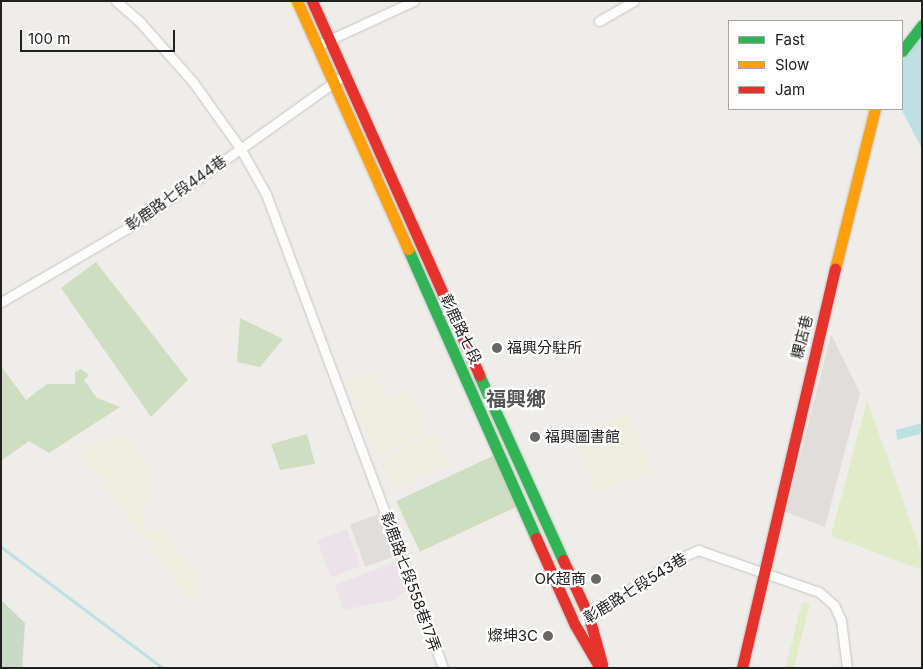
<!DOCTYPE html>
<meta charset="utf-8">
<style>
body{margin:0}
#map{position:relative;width:923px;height:669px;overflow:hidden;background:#efedea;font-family:Inter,"Noto Sans TC",sans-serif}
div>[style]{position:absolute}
.industrial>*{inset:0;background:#ece3ea;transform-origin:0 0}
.farmland>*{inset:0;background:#efedde;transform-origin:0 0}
.grass>*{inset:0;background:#e1ebca;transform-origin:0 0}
.forest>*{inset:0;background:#cfddc0;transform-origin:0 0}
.cemetery>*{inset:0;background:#c9dac6}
.parking>*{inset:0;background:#dfdedd;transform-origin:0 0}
.water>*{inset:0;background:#bfe0e2}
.stream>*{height:3px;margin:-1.5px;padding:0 1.5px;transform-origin:1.5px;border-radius:1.5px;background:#bfe0e2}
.roads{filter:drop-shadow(0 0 1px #c5c4c2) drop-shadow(0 0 1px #c5c4c2)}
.street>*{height:9px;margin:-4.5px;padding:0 4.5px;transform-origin:4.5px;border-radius:4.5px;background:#fdfcfc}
.fast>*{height:11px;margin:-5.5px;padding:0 5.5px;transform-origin:5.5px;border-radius:5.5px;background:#30b455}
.slow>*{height:11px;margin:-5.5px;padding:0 5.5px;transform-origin:5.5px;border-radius:5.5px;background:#ff9f0a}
.jam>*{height:11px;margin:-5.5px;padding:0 5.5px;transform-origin:5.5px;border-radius:5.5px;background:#e5322d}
.dots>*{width:14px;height:14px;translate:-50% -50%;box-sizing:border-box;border:2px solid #fff;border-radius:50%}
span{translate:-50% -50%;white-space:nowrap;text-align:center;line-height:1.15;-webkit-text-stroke:4.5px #fff;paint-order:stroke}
.street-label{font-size:15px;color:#212121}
.poi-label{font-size:15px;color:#212121}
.left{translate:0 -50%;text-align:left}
.right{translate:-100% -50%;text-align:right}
.district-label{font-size:20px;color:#545454;font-weight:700}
.frame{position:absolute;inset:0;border:2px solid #212121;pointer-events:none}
.legend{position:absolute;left:728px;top:20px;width:175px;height:90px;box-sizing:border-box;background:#fff;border:1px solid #a6a6a6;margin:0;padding:6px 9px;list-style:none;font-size:15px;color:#212121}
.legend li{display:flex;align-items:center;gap:10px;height:25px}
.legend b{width:25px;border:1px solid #a6a6a6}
.scale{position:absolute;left:20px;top:30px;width:155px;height:22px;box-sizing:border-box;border:2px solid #212121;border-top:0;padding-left:6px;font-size:15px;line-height:18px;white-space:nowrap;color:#212121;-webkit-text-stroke:4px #fff;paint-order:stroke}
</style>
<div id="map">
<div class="industrial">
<div style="left:347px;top:529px;width:40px;height:32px;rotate:70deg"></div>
<div style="clip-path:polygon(398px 561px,408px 588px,394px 600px,343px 610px,335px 585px)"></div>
</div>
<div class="farmland">
<div style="clip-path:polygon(372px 372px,386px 400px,410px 391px,427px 433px,375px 455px,346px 382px)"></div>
<div style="left:628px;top:414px;width:61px;height:58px;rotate:68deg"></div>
<div style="clip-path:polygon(122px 433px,147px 464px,144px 530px,162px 530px,201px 582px,191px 600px,80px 452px)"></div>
<div style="left:435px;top:433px;width:32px;height:61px;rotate:66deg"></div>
</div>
<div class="grass">
<div style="clip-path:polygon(867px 400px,922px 554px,922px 570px,831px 536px)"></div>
<div style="left:802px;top:602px;width:8px;height:68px;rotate:14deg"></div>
</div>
<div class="forest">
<div style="clip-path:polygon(96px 262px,188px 380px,151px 417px,61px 288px)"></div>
<div style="clip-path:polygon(240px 318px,283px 339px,260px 367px,237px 362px)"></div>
<div style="clip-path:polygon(1px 366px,26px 400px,47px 384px,75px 384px,75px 372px,81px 369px,89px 375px,84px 380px,97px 398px,120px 407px,49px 453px,29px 441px,1px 461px)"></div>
<div style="clip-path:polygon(307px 434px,315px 464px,280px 470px,271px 444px)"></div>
<div style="left:495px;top:455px;width:56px;height:109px;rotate:65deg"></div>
</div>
<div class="cemetery">
<div style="clip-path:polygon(1px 600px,25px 623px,22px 668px,1px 668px)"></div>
</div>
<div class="parking">
<div style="clip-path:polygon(831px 334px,860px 393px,825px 527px,786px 512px)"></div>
<div style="left:379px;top:514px;width:45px;height:31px;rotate:70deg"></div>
</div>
<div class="water">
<div style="clip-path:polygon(922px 36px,922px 149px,901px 109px,902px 61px)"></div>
<div style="clip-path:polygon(922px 423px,920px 434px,897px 440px,896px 430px)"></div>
</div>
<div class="stream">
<div style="left:1px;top:547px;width:202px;rotate:36.8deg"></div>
</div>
<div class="roads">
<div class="street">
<div style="left:116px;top:1px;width:32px;rotate:41deg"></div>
<div style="left:140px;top:22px;width:80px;rotate:48.5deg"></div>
<div style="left:193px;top:82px;width:81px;rotate:54.5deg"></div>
<div style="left:240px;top:148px;width:53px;rotate:60.5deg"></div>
<div style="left:266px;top:194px;width:506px;rotate:69.52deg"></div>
<div style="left:599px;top:21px;width:40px;rotate:-29.7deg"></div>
<div style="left:316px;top:46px;width:108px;rotate:-24.7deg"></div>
<div style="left:1px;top:302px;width:156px;rotate:-30.3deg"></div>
<div style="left:136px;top:223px;width:255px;rotate:-35.4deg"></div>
<div style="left:575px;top:625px;width:115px;rotate:-33.3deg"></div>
<div style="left:671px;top:562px;width:30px;rotate:-24deg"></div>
<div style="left:698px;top:550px;width:128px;rotate:19.1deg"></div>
<div style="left:819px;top:592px;width:20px;rotate:41deg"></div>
<div style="left:834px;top:605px;width:17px;rotate:65deg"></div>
<div style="left:841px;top:620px;width:48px;rotate:82.9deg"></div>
</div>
<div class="fast">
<div style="left:902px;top:51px;width:33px;rotate:-52deg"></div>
<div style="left:408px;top:249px;width:316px;rotate:66.1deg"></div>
<div style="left:479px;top:375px;width:203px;rotate:65.6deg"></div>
</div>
<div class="slow">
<div style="left:297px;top:1px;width:272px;rotate:65.9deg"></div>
<div style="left:835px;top:269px;width:165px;rotate:-76deg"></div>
</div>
<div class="jam">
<div style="left:312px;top:1px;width:410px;rotate:65.9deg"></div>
<div style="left:536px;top:538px;width:95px;rotate:65.9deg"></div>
<div style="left:575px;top:625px;width:50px;rotate:59.8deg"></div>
<div style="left:563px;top:560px;width:63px;rotate:65.5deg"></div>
<div style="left:589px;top:617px;width:49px;rotate:74.5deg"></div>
<div style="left:742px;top:668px;width:410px;rotate:-76.9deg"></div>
</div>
</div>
<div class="dots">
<div style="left:497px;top:348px;background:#696867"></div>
<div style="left:535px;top:437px;background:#696867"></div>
<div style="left:596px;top:579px;background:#696867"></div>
<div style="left:548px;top:636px;background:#696867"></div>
</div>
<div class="street-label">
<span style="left:176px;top:193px;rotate:-35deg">彰鹿路七段444巷</span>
<span style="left:461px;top:329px;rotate:65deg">彰鹿路七段</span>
<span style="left:802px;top:337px;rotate:-76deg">粿店巷</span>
<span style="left:411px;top:582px;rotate:70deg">彰鹿路七段558巷17弄</span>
<span style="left:635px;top:588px;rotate:-32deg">彰鹿路七段543巷</span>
</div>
<div class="poi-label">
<span class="left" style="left:507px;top:348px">福興分駐所</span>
<span class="left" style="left:545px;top:437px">福興圖書館</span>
<span class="right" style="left:586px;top:579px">OK超商</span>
<span class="right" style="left:538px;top:636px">燦坤3C</span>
</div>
<div class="district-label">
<span style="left:516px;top:399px">福興鄉</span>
</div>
<div class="frame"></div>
<ul class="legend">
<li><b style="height:6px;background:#30b455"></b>Fast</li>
<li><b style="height:6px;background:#ff9f0a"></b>Slow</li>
<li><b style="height:6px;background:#e5322d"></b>Jam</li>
</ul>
<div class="scale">100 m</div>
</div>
